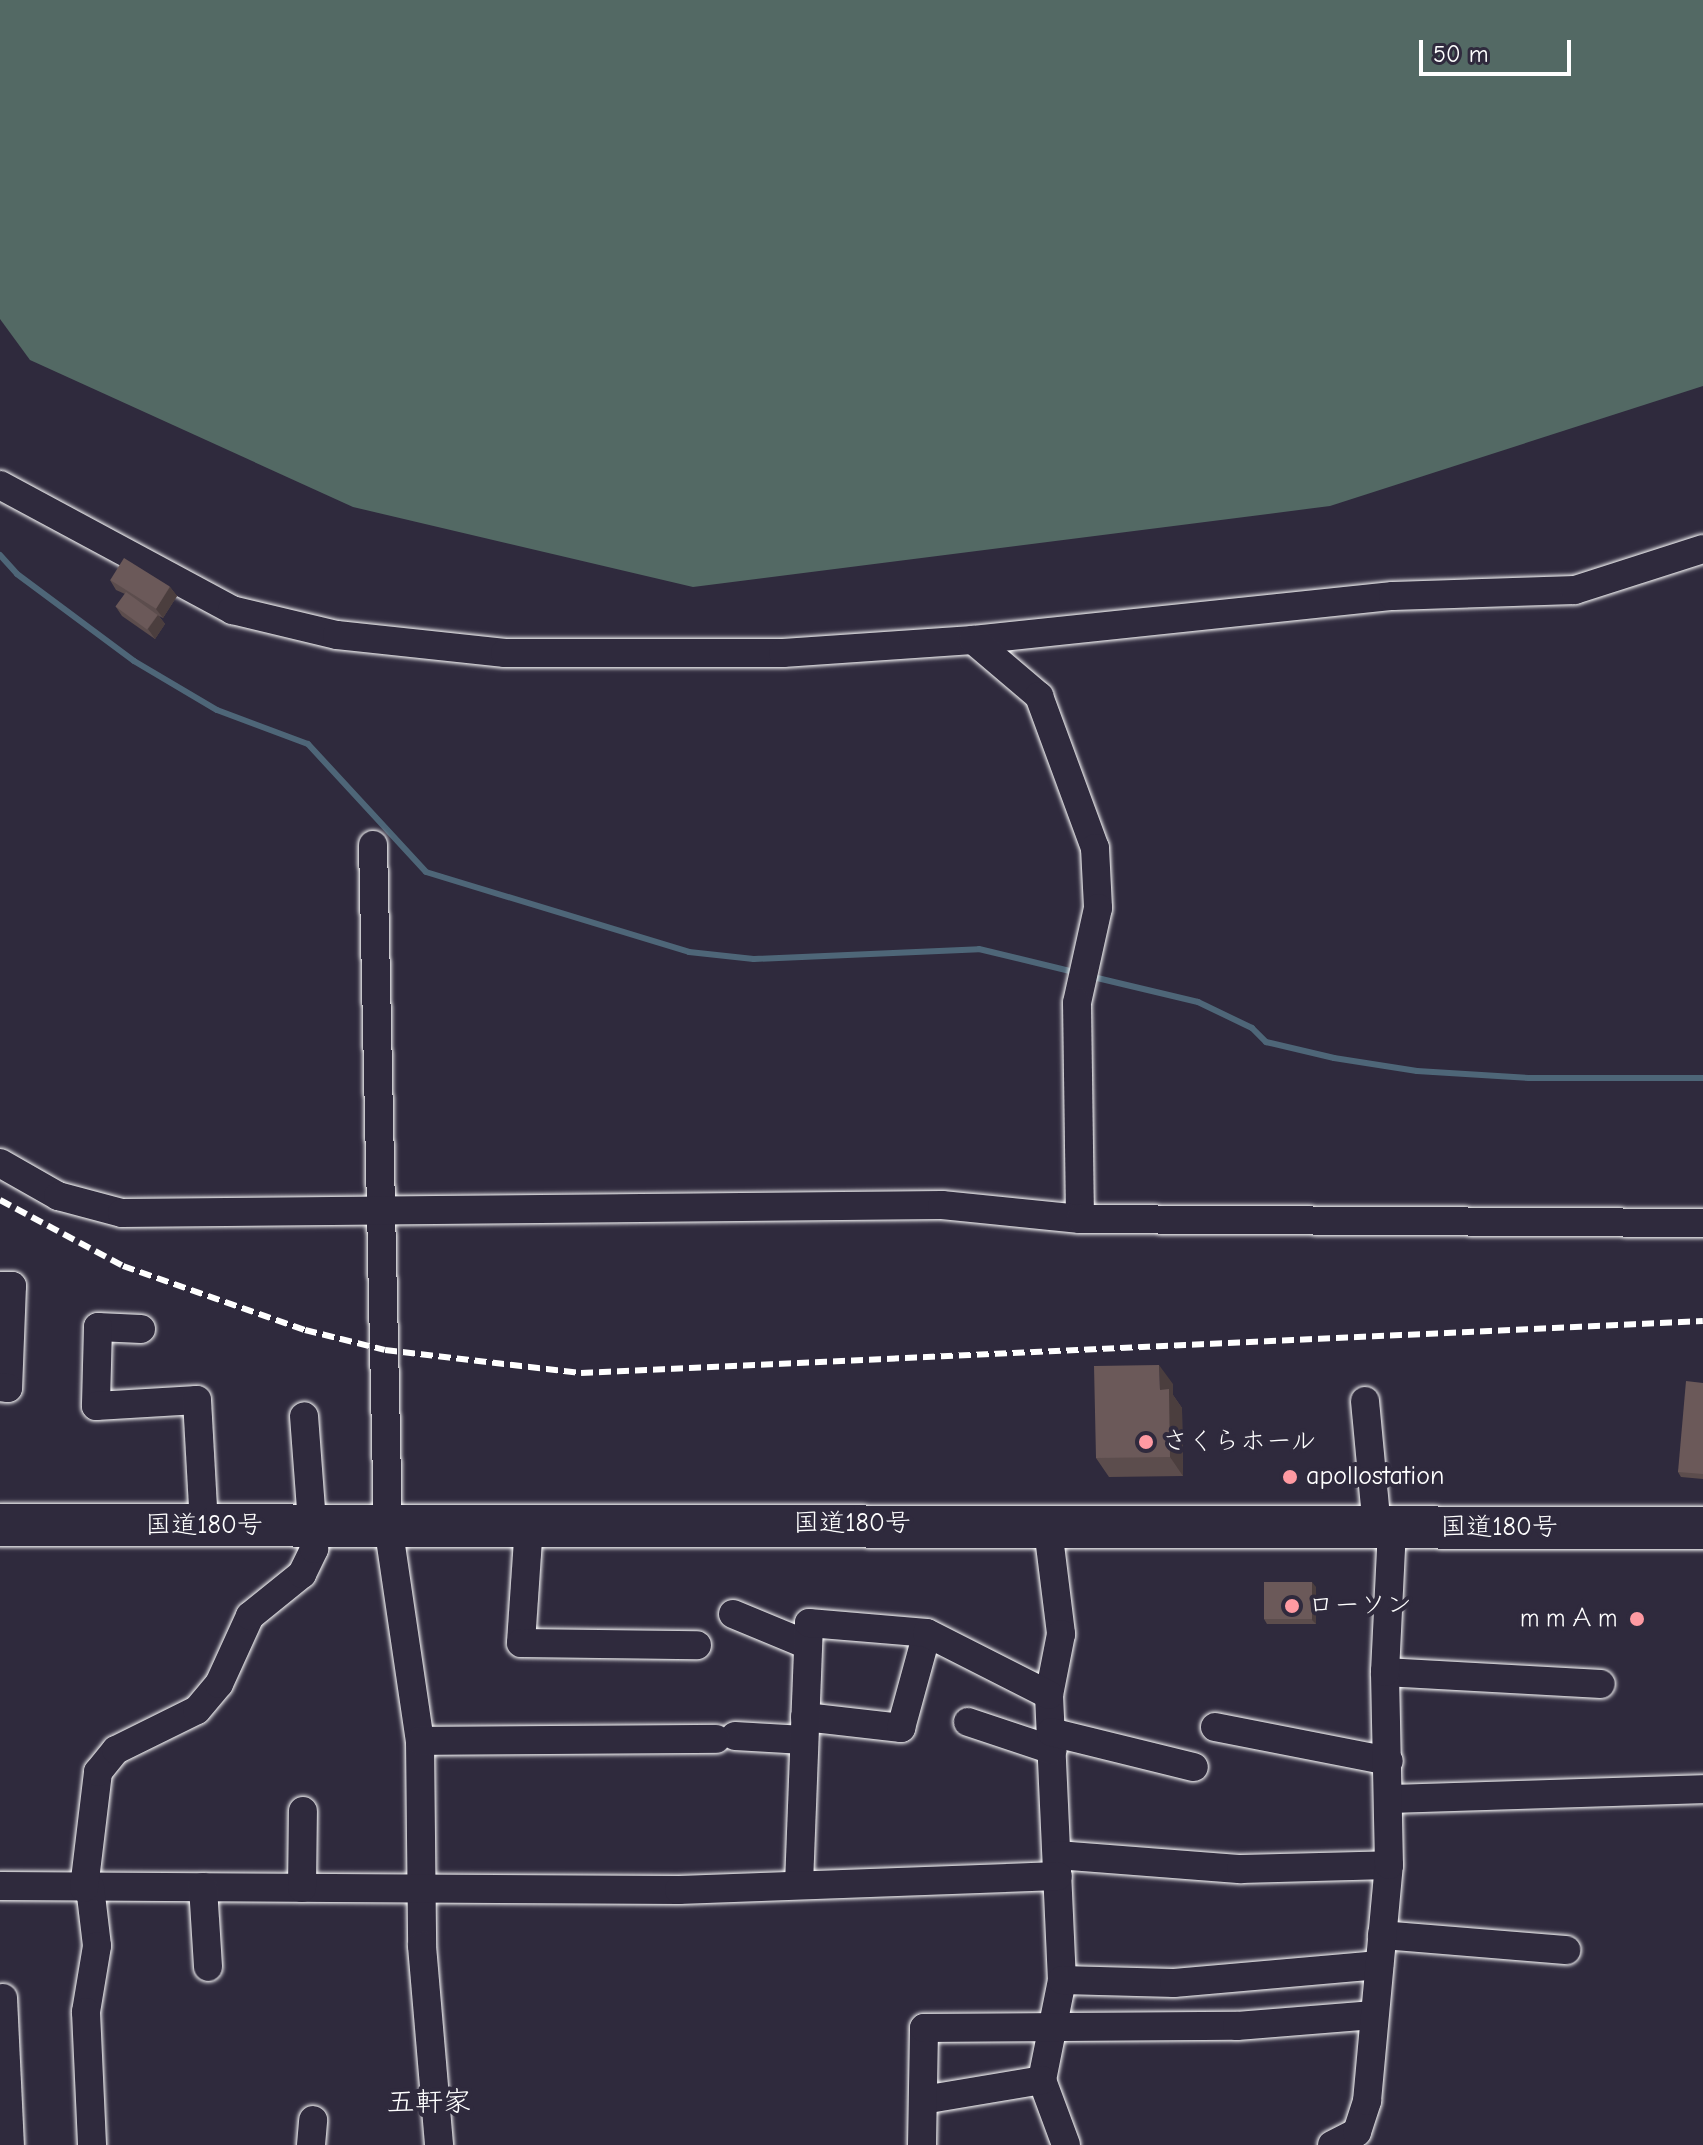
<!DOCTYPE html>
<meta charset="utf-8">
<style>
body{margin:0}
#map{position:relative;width:1703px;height:2145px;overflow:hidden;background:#2f2a3d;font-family:"Comic Neue","Klee One",sans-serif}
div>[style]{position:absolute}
.green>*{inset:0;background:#536964}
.stream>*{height:6px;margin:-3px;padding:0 3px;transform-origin:3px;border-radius:3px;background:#4e6678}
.roads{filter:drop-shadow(0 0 2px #fff) drop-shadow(0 0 2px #fff)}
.minor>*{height:28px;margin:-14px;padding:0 14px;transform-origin:14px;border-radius:14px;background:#2f2a3d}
.highway>*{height:42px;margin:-21px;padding:0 21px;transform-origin:21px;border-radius:21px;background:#2f2a3d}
.rail>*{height:6px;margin-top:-3px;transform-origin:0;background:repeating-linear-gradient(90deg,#fff 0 12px,transparent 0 18px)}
.wall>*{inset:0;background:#5c4d4d}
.shaded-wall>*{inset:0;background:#4b3e3e}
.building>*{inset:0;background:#6b5959;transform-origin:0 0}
.dots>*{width:22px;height:22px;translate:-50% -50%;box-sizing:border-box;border:4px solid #2f2a3d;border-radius:50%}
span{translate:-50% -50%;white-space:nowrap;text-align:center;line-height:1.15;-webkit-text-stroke:8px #2f2a3d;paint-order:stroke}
.poi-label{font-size:26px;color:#fff}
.left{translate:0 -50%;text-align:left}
.right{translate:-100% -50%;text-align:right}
.street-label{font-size:26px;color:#fff}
.neighbourhood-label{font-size:28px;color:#fff}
.scale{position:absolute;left:1419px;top:40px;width:152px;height:36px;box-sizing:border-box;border:4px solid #fff;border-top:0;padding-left:10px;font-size:24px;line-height:28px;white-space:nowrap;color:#fff;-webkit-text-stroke:6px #2f2a3d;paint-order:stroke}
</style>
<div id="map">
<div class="green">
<div style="clip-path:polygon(0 0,1703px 0,1703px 386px,1330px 506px,693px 587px,353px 507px,30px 360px,0 319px)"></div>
</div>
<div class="stream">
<div style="left:0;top:555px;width:25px;rotate:48deg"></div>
<div style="left:17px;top:574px;width:146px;rotate:36.6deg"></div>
<div style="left:134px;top:661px;width:96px;rotate:30.6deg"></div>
<div style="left:217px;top:710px;width:97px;rotate:20.5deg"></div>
<div style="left:308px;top:744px;width:174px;rotate:47.3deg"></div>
<div style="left:426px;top:872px;width:275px;rotate:16.9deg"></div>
<div style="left:689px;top:952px;width:65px;rotate:6.1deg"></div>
<div style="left:754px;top:959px;width:225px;rotate:-2.5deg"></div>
<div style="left:979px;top:949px;width:102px;rotate:13.6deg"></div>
<div style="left:1093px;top:977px;width:108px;rotate:13.4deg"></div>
<div style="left:1198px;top:1002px;width:60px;rotate:25.7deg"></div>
<div style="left:1252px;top:1028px;width:20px;rotate:45deg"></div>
<div style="left:1266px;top:1042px;width:70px;rotate:13.2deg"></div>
<div style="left:1334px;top:1058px;width:84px;rotate:8.9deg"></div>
<div style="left:1417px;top:1071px;width:112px;rotate:3.6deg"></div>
<div style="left:1529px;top:1078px;width:174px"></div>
</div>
<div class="roads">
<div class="minor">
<div style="left:0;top:485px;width:264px;rotate:28.3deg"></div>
<div style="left:232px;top:610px;width:108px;rotate:13.4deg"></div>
<div style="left:337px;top:635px;width:169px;rotate:6.1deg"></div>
<div style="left:505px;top:653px;width:278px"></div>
<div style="left:783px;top:653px;width:190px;rotate:-3.9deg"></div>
<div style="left:973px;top:640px;width:422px;rotate:-6deg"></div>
<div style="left:1393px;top:596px;width:182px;rotate:-1.9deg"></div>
<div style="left:1575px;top:590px;width:134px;rotate:-17.8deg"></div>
<div style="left:973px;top:640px;width:87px;rotate:40.3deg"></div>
<div style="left:1039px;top:696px;width:162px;rotate:69.8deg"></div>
<div style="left:1095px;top:848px;width:60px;rotate:87.1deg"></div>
<div style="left:1098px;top:908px;width:97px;rotate:102.5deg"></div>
<div style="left:1077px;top:1003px;width:216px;rotate:89.2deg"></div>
<div style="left:373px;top:845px;width:680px;rotate:88.74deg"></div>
<div style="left:388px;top:1525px;width:218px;rotate:81.6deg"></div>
<div style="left:420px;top:1741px;width:205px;rotate:89.4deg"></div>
<div style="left:422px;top:1946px;width:200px;rotate:85.1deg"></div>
<div style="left:0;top:1163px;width:67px;rotate:29.6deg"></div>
<div style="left:58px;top:1196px;width:66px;rotate:14.9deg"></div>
<div style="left:122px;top:1213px;width:820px;rotate:-0.56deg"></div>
<div style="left:942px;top:1205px;width:139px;rotate:5.8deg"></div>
<div style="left:1080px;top:1219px;width:623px;rotate:0.37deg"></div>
<div style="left:0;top:1286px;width:12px"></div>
<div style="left:12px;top:1286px;width:102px;rotate:92.2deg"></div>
<div style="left:8px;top:1388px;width:8px;rotate:-173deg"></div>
<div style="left:141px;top:1329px;width:43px;rotate:-177.3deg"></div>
<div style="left:98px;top:1327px;width:79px;rotate:91.5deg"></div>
<div style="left:96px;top:1406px;width:101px;rotate:-3.4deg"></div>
<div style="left:197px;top:1400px;width:126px;rotate:86.8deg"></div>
<div style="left:1365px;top:1401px;width:129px;rotate:84.6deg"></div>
<div style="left:529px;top:1525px;width:118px;rotate:93.9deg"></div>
<div style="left:521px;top:1643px;width:176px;rotate:0.7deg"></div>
<div style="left:1048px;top:1529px;width:106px;rotate:82.9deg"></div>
<div style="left:1061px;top:1634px;width:62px;rotate:101.1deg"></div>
<div style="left:1049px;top:1695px;width:285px;rotate:87.4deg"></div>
<div style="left:1062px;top:1980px;width:102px;rotate:101.3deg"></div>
<div style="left:1042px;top:2080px;width:69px;rotate:69.7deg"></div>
<div style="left:733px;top:1614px;width:81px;rotate:22.5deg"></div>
<div style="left:1385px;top:1672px;width:216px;rotate:3.2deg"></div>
<div style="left:805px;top:1717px;width:97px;rotate:6.5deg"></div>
<div style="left:901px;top:1728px;width:98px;rotate:-74.7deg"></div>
<div style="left:968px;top:1722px;width:89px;rotate:18.4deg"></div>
<div style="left:1215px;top:1727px;width:177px;rotate:11.1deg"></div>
<div style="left:1051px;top:1732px;width:147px;rotate:13.8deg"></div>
<div style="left:735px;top:1736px;width:69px;rotate:3.3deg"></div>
<div style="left:420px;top:1741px;width:296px;rotate:-0.4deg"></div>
<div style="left:1389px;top:1799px;width:314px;rotate:-1.8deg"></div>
<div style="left:1057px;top:1855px;width:185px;rotate:4.4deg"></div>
<div style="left:1241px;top:1869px;width:148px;rotate:-1.5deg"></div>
<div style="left:799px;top:1884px;width:261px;rotate:-87.8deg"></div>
<div style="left:809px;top:1623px;width:118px;rotate:4.8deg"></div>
<div style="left:927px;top:1633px;width:137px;rotate:26.9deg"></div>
<div style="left:0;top:1886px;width:679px;rotate:0.34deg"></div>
<div style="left:679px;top:1890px;width:379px;rotate:-2.1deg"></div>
<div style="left:90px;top:1887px;width:59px;rotate:83.2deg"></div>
<div style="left:97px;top:1946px;width:67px;rotate:99.5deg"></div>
<div style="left:86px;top:2012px;width:133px;rotate:87.4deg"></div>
<div style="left:203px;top:1887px;width:80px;rotate:86.4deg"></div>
<div style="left:84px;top:1888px;width:117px;rotate:-83.1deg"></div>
<div style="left:98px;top:1772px;width:28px;rotate:-51deg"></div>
<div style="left:116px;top:1750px;width:90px;rotate:-26.3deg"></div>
<div style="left:197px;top:1710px;width:34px;rotate:-50deg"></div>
<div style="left:219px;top:1684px;width:75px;rotate:-65.5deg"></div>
<div style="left:250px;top:1616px;width:67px;rotate:-38.9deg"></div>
<div style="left:302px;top:1574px;width:28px;rotate:-64deg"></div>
<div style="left:314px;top:1549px;width:133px;rotate:-94.3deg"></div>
<div style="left:302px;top:1888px;width:77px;rotate:-89.3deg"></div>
<div style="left:1382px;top:1935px;width:185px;rotate:4.7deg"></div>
<div style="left:1062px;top:1980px;width:112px;rotate:1.5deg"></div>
<div style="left:1174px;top:1983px;width:206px;rotate:-5deg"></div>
<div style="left:3px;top:1998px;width:147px;rotate:87.3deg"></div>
<div style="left:923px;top:2100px;width:121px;rotate:-9.5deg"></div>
<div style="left:311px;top:2145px;width:25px;rotate:-85deg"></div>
<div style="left:922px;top:2145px;width:117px;rotate:-89deg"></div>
<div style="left:924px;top:2028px;width:313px;rotate:-0.4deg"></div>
<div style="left:1237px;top:2026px;width:137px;rotate:-4.6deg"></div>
<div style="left:1332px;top:2145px;width:28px;rotate:-27deg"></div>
<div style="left:1357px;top:2132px;width:33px;rotate:-72deg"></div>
<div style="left:1367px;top:2101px;width:237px;rotate:-84.7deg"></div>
<div style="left:1389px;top:1865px;width:193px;rotate:-91.2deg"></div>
<div style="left:1385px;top:1672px;width:144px;rotate:-87.2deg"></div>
</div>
<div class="highway">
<div style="left:0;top:1525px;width:1703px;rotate:0.1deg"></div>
</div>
</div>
<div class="rail">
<div style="left:0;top:1200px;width:140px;rotate:28.2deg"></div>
<div style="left:123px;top:1266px;width:193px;rotate:19.4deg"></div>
<div style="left:305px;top:1330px;width:82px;rotate:14deg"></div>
<div style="left:385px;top:1350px;width:197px;rotate:6.7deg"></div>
<div style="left:581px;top:1373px;width:1123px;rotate:-2.65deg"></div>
</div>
<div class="wall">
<div style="clip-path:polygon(110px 580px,170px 587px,177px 596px,163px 618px,159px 616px,165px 624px,155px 639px,122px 616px,116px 607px,125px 594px,116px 590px)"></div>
<div style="clip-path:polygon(1703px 1383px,1703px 1479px,1681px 1477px,1678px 1472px)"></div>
<div style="clip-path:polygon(1173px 1384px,1173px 1395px,1182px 1408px,1183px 1476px,1109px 1477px,1096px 1458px)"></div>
<div style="clip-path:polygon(1316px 1587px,1316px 1624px,1267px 1624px,1264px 1619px)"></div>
</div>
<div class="shaded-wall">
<div style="clip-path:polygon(170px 587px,177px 596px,163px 618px,156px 609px)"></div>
<div style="clip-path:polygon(158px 615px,165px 624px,155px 639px,148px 629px)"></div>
<div style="clip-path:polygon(1159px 1365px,1173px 1384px,1173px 1395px,1182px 1408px,1183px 1476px,1170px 1457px,1160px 1390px)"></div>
<div style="clip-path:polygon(1312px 1582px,1316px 1587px,1316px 1624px,1312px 1620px)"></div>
</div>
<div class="building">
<div style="left:124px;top:558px;width:54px;height:26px;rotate:32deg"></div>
<div style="left:126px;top:592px;width:39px;height:18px;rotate:36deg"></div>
<div style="clip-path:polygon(1159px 1365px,1160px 1390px,1169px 1389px,1170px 1457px,1096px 1458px,1094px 1366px)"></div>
<div style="clip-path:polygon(1686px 1381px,1703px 1383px,1703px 1474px,1678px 1472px)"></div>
<div style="left:1264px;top:1582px;width:48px;height:37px"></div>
</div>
<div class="dots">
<div style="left:1146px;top:1442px;background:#ff9aa2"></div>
<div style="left:1290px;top:1477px;background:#ff9aa2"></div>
<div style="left:1292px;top:1606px;background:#ff9aa2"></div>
<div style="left:1637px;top:1619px;background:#ff9aa2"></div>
</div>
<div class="poi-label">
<span class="left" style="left:1162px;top:1442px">さくらホール</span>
<span class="left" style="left:1306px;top:1477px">apollostation</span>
<span class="left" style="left:1308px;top:1606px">ローソン</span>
<span class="right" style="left:1621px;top:1619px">ｍｍＡｍ</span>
</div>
<div class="street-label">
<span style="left:852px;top:1524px">国道180号</span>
<span style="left:204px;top:1526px">国道180号</span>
<span style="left:1499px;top:1528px">国道180号</span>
</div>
<div class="neighbourhood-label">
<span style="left:429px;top:2102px">五軒家</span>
</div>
<div class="scale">50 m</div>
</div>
